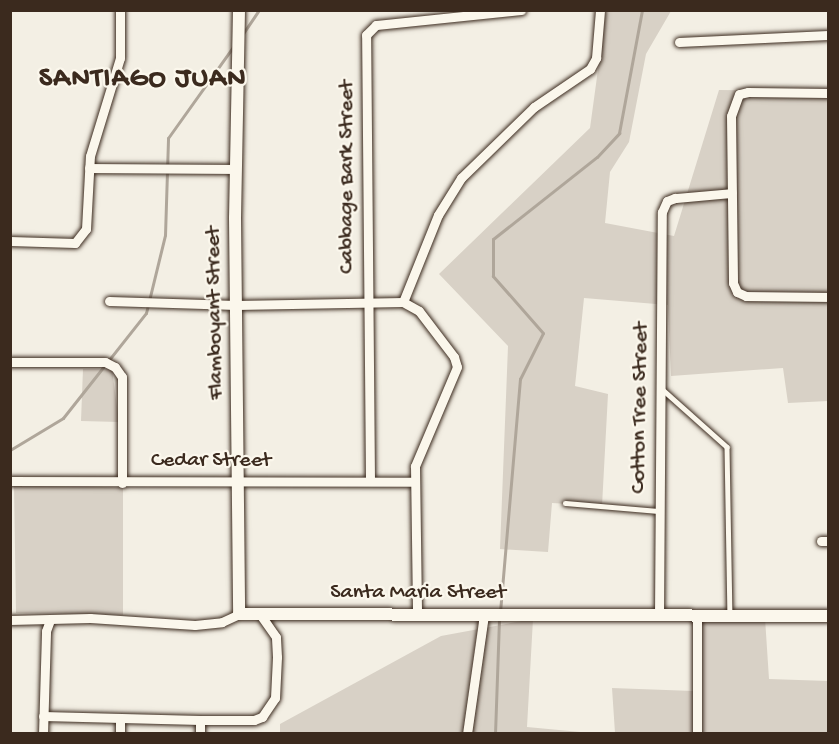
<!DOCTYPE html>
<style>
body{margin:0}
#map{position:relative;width:839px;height:744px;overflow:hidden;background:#f3efe4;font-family:"Gochi Hand",sans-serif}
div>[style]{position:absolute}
.green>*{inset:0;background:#d8d1c6}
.stream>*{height:3px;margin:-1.5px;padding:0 1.5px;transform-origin:1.5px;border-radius:1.5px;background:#afa69a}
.roads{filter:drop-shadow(0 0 2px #3b2a1e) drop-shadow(0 0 2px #3b2a1e)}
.service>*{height:4.5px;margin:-2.25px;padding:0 2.25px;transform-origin:2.25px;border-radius:2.25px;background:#fbf7ec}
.minor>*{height:9px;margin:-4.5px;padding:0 4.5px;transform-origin:4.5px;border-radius:4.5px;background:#fbf7ec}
.tertiary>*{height:12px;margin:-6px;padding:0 6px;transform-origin:6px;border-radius:6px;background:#fbf7ec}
span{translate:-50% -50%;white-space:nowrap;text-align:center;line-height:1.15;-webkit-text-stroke:4.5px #fbf7ec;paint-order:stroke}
.street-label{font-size:22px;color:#3b2a1e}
.district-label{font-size:28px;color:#3b2a1e;font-weight:700;letter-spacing:1.5px}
.frame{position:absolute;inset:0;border:12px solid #3b2a1e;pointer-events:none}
</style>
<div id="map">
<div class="green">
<div style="clip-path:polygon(606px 11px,671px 11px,646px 54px,629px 142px,610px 172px,605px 223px,674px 236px,719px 90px,828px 91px,828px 401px,788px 403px,783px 368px,671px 376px,668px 305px,584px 298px,575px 386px,608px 394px,602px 506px,552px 503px,548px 552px,500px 549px,508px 346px,439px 274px,590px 128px)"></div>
<div style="clip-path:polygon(83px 369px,112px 369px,119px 422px,81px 421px)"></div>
<div style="clip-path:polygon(68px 485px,123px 488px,123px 615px,16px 613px,14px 486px)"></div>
<div style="clip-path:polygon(765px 618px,769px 679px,828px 681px,828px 733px,615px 733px,612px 688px,693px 691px,695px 621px)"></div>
<div style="clip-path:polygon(533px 619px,527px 727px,591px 733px,280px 734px,280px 724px,441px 636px)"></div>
</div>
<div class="stream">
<div style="left:242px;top:35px;width:30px;rotate:-56deg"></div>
<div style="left:10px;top:450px;width:62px;rotate:-31.1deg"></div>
<div style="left:63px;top:418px;width:134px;rotate:-51.7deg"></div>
<div style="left:146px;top:313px;width:80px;rotate:-76.3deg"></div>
<div style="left:165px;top:235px;width:97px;rotate:-88.2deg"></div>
<div style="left:168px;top:138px;width:112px;rotate:-54.5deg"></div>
<div style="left:500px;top:612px;width:234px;rotate:-85.1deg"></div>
<div style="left:520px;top:379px;width:51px;rotate:-63.4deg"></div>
<div style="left:543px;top:333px;width:76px;rotate:-131.3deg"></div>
<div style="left:493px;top:276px;width:37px;rotate:-90deg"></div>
<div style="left:493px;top:239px;width:132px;rotate:-38.3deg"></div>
<div style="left:597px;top:157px;width:33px;rotate:-47deg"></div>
<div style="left:619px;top:133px;width:125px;rotate:-79.4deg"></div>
<div style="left:495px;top:734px;width:116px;rotate:-88deg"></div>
</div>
<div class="roads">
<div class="service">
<div style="left:662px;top:389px;width:87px;rotate:41.7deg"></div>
<div style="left:727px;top:447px;width:168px;rotate:89deg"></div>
<div style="left:565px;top:503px;width:94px;rotate:4.9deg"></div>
</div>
<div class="minor">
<div style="left:679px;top:42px;width:149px;rotate:-2.7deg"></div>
<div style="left:828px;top:93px;width:80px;rotate:-179.3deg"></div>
<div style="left:748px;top:92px;width:9px;rotate:167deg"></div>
<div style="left:739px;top:94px;width:23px;rotate:110deg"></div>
<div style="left:731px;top:116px;width:167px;rotate:89.3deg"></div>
<div style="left:733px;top:283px;width:10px;rotate:66deg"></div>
<div style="left:737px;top:292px;width:10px;rotate:24deg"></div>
<div style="left:746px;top:296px;width:82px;rotate:0.7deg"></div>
<div style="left:89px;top:168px;width:147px;rotate:0.4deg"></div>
<div style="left:10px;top:241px;width:65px;rotate:1.8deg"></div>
<div style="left:75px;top:243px;width:18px;rotate:-52deg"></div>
<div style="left:86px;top:229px;width:73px;rotate:-86.9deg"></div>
<div style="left:90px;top:156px;width:102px;rotate:-73deg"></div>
<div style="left:120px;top:58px;width:48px;rotate:-90deg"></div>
<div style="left:109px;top:301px;width:127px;rotate:1.8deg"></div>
<div style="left:236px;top:305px;width:167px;rotate:-1deg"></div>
<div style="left:403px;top:302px;width:18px;rotate:29deg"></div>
<div style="left:419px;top:311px;width:58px;rotate:52.7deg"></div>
<div style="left:454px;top:357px;width:10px;rotate:73deg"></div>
<div style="left:457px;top:367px;width:108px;rotate:113deg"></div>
<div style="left:415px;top:466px;width:147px;rotate:89.2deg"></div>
<div style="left:403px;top:302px;width:94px;rotate:-68.1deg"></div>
<div style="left:438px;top:215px;width:44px;rotate:-58.1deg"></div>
<div style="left:461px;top:178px;width:102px;rotate:-44.2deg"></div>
<div style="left:534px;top:107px;width:68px;rotate:-34.2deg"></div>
<div style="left:590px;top:69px;width:13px;rotate:-61deg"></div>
<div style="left:596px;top:58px;width:48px;rotate:-85.2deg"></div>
<div style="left:10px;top:362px;width:95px"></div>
<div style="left:105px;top:362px;width:11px;rotate:27deg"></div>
<div style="left:115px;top:367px;width:12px;rotate:55deg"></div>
<div style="left:122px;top:377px;width:106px;rotate:90deg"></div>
<div style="left:370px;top:479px;width:444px;rotate:-90.5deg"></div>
<div style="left:366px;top:35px;width:14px;rotate:-45deg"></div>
<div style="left:376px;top:25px;width:146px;rotate:-5.9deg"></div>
<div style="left:10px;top:481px;width:403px;rotate:0.1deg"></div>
<div style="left:821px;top:541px;width:7px"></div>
<div style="left:659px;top:616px;width:404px;rotate:-89.6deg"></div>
<div style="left:662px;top:212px;width:12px;rotate:-66deg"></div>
<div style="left:667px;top:201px;width:9px;rotate:-21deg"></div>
<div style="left:675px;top:198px;width:57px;rotate:-5deg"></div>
<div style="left:10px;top:620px;width:80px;rotate:-1.4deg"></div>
<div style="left:90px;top:618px;width:105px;rotate:3.8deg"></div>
<div style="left:195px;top:625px;width:27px;rotate:-6deg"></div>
<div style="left:222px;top:622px;width:19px;rotate:-25deg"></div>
<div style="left:43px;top:716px;width:157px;rotate:1.5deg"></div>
<div style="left:200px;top:720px;width:54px"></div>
<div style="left:254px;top:720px;width:9px;rotate:-21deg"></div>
<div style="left:262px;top:717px;width:23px;rotate:-56deg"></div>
<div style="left:275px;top:698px;width:41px;rotate:-87.2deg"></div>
<div style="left:277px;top:657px;width:20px;rotate:-93deg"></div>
<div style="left:276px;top:637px;width:28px;rotate:-125deg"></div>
<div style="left:120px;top:719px;width:15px;rotate:90deg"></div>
<div style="left:200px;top:720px;width:14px;rotate:90deg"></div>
<div style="left:43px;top:734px;width:103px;rotate:-88.3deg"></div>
<div style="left:46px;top:631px;width:12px;rotate:-70deg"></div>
<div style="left:467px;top:734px;width:120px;rotate:-81.9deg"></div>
<div style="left:697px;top:734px;width:118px;rotate:-90deg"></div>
</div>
<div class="tertiary">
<div style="left:239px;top:10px;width:208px;rotate:91.1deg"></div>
<div style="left:235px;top:218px;width:396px;rotate:89.4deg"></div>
<div style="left:239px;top:614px;width:589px;rotate:0.19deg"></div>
</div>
</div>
<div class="street-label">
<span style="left:348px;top:177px;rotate:-90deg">Cabbage Bark Street</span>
<span style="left:216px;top:313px;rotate:-91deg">Flamboyant Street</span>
<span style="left:641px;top:408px;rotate:-89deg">Cotton Tree Street</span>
<span style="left:211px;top:462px">Cedar Street</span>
<span style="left:418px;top:594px">Santa Maria Street</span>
</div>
<div class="district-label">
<span style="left:143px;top:80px">SANTIAGO JUAN</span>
</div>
<div class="frame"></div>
</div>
